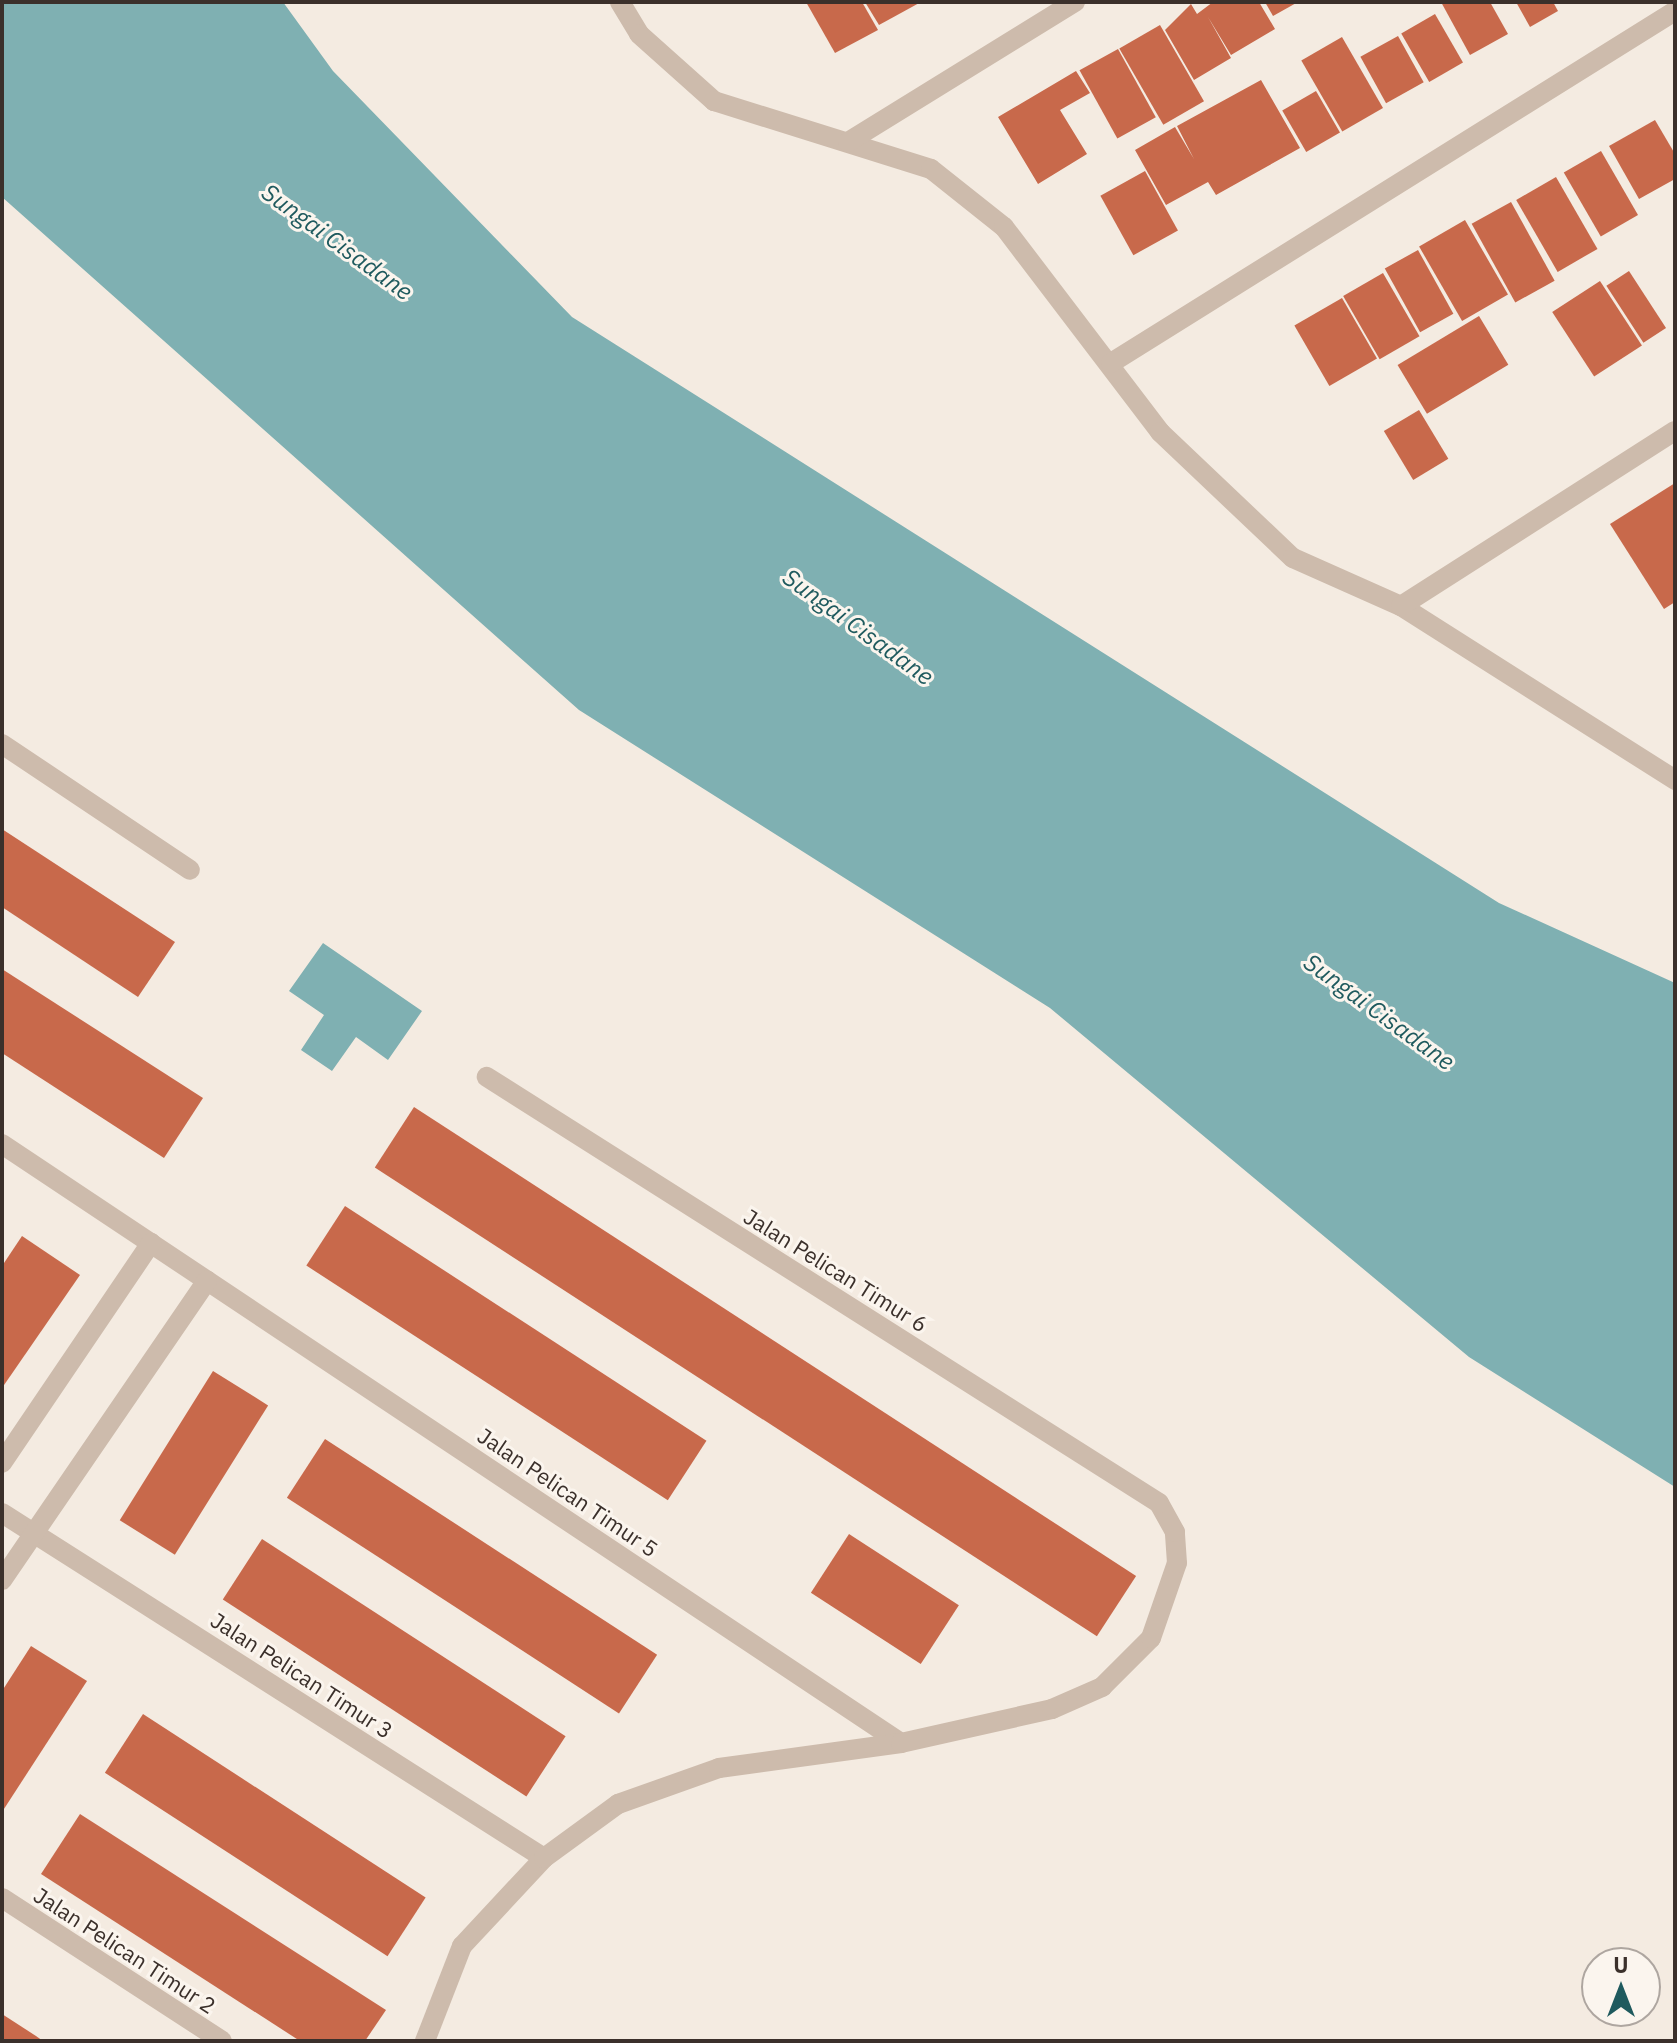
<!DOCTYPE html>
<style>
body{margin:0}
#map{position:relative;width:1677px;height:2043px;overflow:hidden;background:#f4ebe1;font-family:"IBM Plex Sans",sans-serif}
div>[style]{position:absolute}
.water>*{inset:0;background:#7fb0b2}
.building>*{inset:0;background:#c8694b;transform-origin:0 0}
.minor>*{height:20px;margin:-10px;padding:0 10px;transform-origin:10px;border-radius:10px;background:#cdbbac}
span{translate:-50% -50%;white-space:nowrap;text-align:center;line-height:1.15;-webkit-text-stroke:6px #fbf5ee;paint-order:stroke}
.street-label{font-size:22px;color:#3b302b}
.water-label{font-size:24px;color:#1f5a5e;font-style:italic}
.frame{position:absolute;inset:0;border:4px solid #3b302b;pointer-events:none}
.north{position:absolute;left:1581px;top:1947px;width:80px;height:80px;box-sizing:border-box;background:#fbf5ee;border:2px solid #aea6a0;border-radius:50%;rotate:0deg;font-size:22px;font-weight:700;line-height:32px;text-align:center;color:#3b302b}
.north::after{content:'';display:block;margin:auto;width:28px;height:36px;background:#1f5a5e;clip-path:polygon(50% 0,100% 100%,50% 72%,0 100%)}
</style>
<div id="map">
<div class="water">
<div style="clip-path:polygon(2px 2px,283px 2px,333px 71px,572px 317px,1499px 903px,1675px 983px,1675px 1487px,1469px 1357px,1050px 1008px,579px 710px,2px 197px)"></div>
<div style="clip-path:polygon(323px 943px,422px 1011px,388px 1060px,356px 1037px,332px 1071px,301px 1050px,324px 1015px,289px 991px)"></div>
</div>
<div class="building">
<div style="clip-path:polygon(806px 2px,862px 2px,878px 30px,835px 53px)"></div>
<div style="clip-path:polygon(865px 2px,921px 2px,879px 25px)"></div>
<div style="clip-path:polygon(1213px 2px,1259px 2px,1275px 29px,1231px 55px,1208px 17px,1231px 58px,1194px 80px,1165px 30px,1191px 4px,1197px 14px)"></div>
<div style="clip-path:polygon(1265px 2px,1298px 2px,1273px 16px)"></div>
<div style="clip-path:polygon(1441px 2px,1490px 2px,1508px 34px,1470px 55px)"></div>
<div style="clip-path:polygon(1516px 2px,1553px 2px,1558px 11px,1530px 27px)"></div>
<div style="left:1435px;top:14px;width:56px;height:39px;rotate:60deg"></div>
<div style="left:1160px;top:25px;width:88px;height:47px;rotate:60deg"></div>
<div style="left:1398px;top:36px;width:53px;height:43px;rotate:61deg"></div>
<div style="left:1342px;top:37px;width:82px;height:47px;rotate:60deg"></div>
<div style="left:1118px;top:49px;width:78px;height:44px;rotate:61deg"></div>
<div style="clip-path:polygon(1076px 71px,1090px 93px,1060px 110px,1087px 154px,1038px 184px,998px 117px)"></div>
<div style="clip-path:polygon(1261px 80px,1300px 148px,1216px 195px,1208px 182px,1166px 205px,1135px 150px,1175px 127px,1194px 159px,1177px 126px)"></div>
<div style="left:1316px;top:91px;width:48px;height:39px;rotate:60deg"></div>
<div style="clip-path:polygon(1655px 120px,1675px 154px,1675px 179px,1639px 199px,1609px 146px)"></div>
<div style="left:1601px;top:151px;width:74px;height:43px;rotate:60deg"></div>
<div style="left:1145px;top:171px;width:68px;height:51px;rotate:61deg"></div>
<div style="left:1556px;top:177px;width:83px;height:46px;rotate:60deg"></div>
<div style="left:1511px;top:202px;width:90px;height:45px;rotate:61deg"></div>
<div style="left:1465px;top:220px;width:86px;height:53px;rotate:60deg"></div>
<div style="left:1418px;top:250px;width:73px;height:38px;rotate:61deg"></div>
<div style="left:1629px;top:271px;width:68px;height:27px;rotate:57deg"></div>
<div style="left:1383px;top:273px;width:73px;height:46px;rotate:60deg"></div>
<div style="left:1600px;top:281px;width:77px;height:57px;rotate:57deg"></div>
<div style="left:1342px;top:298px;width:70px;height:55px;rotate:60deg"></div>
<div style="left:1479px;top:316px;width:57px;height:95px;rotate:59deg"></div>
<div style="left:1419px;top:410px;width:57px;height:41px;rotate:59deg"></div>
<div style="clip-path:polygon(1675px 483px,1675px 602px,1664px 609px,1610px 524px)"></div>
<div style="clip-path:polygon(2px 829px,175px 942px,138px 997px,2px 907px)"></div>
<div style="clip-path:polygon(2px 969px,203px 1098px,164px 1158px,2px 1053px)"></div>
<div style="left:414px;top:1107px;width:861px;height:72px;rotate:33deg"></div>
<div style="left:345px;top:1206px;width:431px;height:71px;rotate:33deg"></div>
<div style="clip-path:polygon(22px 1236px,80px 1275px,2px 1388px,2px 1266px)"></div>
<div style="left:213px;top:1371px;width:65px;height:176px;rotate:32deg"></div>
<div style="left:325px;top:1439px;width:396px;height:70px;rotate:33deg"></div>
<div style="left:849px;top:1534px;width:131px;height:70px;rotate:33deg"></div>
<div style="left:262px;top:1539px;width:362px;height:72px;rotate:33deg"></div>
<div style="clip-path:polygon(31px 1646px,87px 1681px,2px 1812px,2px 1691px)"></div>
<div style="left:143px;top:1714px;width:337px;height:70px;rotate:33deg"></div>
<div style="clip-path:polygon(80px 1814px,386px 2010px,365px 2041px,300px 2041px,41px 1874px)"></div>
<div style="clip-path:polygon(2px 2014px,36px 2036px,43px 2041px,2px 2041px)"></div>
</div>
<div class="minor">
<div style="left:620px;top:2px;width:37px;rotate:59deg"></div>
<div style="left:639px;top:34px;width:101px;rotate:41.8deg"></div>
<div style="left:714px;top:101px;width:227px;rotate:17.4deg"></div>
<div style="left:931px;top:169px;width:93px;rotate:38.5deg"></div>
<div style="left:1004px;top:227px;width:258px;rotate:52.7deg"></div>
<div style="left:1160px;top:432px;width:183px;rotate:43.5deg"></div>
<div style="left:1293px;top:558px;width:118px;rotate:24deg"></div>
<div style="left:1401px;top:606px;width:325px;rotate:32.4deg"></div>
<div style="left:848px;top:142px;width:267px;rotate:-31.7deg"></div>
<div style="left:1111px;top:363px;width:665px;rotate:-31.97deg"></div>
<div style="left:1401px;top:606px;width:325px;rotate:-32.6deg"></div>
<div style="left:2px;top:744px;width:226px;rotate:33.8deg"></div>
<div style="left:2px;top:1144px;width:1080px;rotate:33.68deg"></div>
<div style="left:2px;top:1463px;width:266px;rotate:-55.9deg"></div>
<div style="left:2px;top:1513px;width:642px;rotate:32.48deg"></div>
<div style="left:2px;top:1580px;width:363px;rotate:-55.6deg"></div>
<div style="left:2px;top:1898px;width:262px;rotate:33deg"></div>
<div style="left:425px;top:2041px;width:102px;rotate:-68.7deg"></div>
<div style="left:462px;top:1946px;width:120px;rotate:-47deg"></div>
<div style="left:544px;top:1858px;width:92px;rotate:-36.1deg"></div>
<div style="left:618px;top:1804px;width:107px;rotate:-19.6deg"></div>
<div style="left:719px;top:1768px;width:184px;rotate:-7.8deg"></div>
<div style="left:901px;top:1743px;width:155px;rotate:-12.7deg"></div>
<div style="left:1052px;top:1709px;width:55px;rotate:-23.7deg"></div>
<div style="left:1102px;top:1687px;width:69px;rotate:-45deg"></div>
<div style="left:1151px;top:1638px;width:79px;rotate:-70.9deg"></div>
<div style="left:1177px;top:1563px;width:31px;rotate:-94deg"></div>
<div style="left:1175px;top:1532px;width:33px;rotate:-119deg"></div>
<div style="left:1159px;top:1503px;width:796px;rotate:-147.63deg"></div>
</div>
<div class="street-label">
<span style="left:836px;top:1270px;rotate:32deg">Jalan Pelican Timur 6</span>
<span style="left:568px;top:1492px;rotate:34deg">Jalan Pelican Timur 5</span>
<span style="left:302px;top:1675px;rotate:33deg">Jalan Pelican Timur 3</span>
<span style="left:125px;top:1950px;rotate:33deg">Jalan Pelican Timur 2</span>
</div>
<div class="water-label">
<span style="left:337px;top:242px;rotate:36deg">Sungai Cisadane</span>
<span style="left:858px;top:627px;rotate:36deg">Sungai Cisadane</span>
<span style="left:1379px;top:1012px;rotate:36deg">Sungai Cisadane</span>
</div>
<div class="frame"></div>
<div class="north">U</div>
</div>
